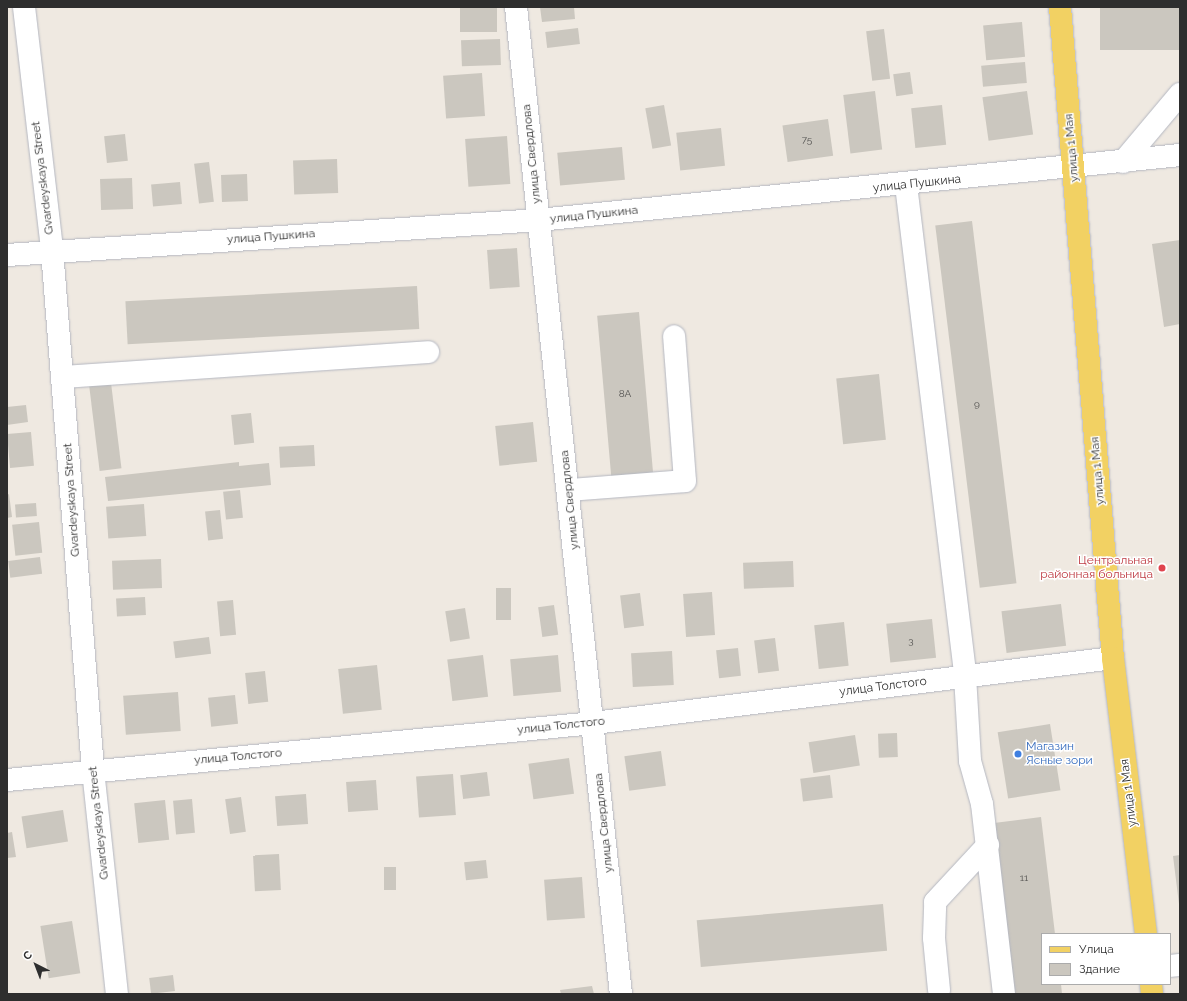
<!DOCTYPE html>
<meta charset="utf-8">
<style>
body{margin:0}
#map{position:relative;width:1187px;height:1001px;overflow:hidden;background:#efe9e1;font-family:Raleway,sans-serif}
div>[style]{position:absolute}
.building>*{inset:0;background:#cbc7bf;transform-origin:0 0}
.roads{filter:drop-shadow(0 0 1px #b4b7c1) drop-shadow(0 0 1px #b4b7c1)}
.minor>*{height:22px;margin:-11px;padding:0 11px;transform-origin:11px;border-radius:11px;background:#fff}
.major>*{height:22px;margin:-11px;padding:0 11px;transform-origin:11px;border-radius:11px;background:#f2d163}
.dots>*{width:11px;height:11px;translate:-50% -50%;box-sizing:border-box;border:2px solid #fff;border-radius:50%}
span{translate:-50% -50%;white-space:nowrap;text-align:center;line-height:1.15;-webkit-text-stroke:3px #fff;paint-order:stroke}
.number-label{font-size:10px;color:#555452}
.number-label span{-webkit-text-stroke-width:0}
.street-label{font-size:12px;color:#2e2e2e}
.health-label{font-size:12px;color:#be3a42}
.right{translate:-100% -50%;text-align:right}
.shop-label{font-size:12px;color:#366cbe}
.left{translate:0 -50%;text-align:left}
.frame{position:absolute;inset:0;border:8px solid #2e2e2e;pointer-events:none}
.legend{position:absolute;left:1041px;top:933px;width:130px;height:52px;box-sizing:border-box;background:#fff;border:1px solid #ababab;margin:0;padding:5px 7px;list-style:none;font-size:12px;color:#2e2e2e}
.legend li{display:flex;align-items:center;gap:8px;height:20px}
.legend b{width:20px;border:1px solid #ababab}
.north{position:absolute;left:16px;top:945px;width:40px;height:40px;-webkit-text-stroke:3px #fff;paint-order:stroke;rotate:318deg;font-size:11px;font-weight:700;line-height:16px;text-align:center;color:#2e2e2e}
.north::after{content:'';display:block;margin:auto;width:14px;height:18px;background:#2e2e2e;clip-path:polygon(50% 0,100% 100%,50% 72%,0 100%)}
</style>
<div id="map">
<div class="building">
<div style="left:460px;top:7px;width:37px;height:25px"></div>
<div style="clip-path:polygon(540px 7px,574px 7px,575px 19px,542px 22px)"></div>
<div style="left:1100px;top:7px;width:80px;height:43px"></div>
<div style="left:1022px;top:22px;width:35px;height:39px;rotate:85deg"></div>
<div style="left:578px;top:28px;width:16px;height:33px;rotate:83deg"></div>
<div style="left:884px;top:29px;width:50px;height:18px;rotate:83deg"></div>
<div style="left:500px;top:39px;width:26px;height:39px;rotate:88deg"></div>
<div style="left:1025px;top:62px;width:21px;height:44px;rotate:85deg"></div>
<div style="left:910px;top:72px;width:22px;height:17px;rotate:82deg"></div>
<div style="left:482px;top:73px;width:43px;height:39px;rotate:86deg"></div>
<div style="left:875px;top:91px;width:59px;height:32px;rotate:83deg"></div>
<div style="left:1027px;top:91px;width:44px;height:45px;rotate:82deg"></div>
<div style="left:664px;top:105px;width:41px;height:19px;rotate:80deg"></div>
<div style="left:942px;top:105px;width:40px;height:31px;rotate:84deg"></div>
<div style="left:828px;top:119px;width:37px;height:46px;rotate:82deg"></div>
<div style="left:721px;top:128px;width:38px;height:45px;rotate:84deg"></div>
<div style="left:125px;top:134px;width:27px;height:21px;rotate:84deg"></div>
<div style="left:507px;top:136px;width:48px;height:42px;rotate:86deg"></div>
<div style="left:622px;top:147px;width:33px;height:65px;rotate:85deg"></div>
<div style="left:337px;top:159px;width:34px;height:44px;rotate:88deg"></div>
<div style="left:209px;top:162px;width:40px;height:15px;rotate:83deg"></div>
<div style="left:247px;top:174px;width:27px;height:26px;rotate:88deg"></div>
<div style="left:132px;top:178px;width:31px;height:32px;rotate:88deg"></div>
<div style="left:180px;top:182px;width:22px;height:29px;rotate:85deg"></div>
<div style="left:972px;top:221px;width:365px;height:37px;rotate:83deg"></div>
<div style="clip-path:polygon(1180px 240px,1180px 324px,1164px 327px,1152px 244px)"></div>
<div style="left:517px;top:248px;width:39px;height:30px;rotate:86deg"></div>
<div style="left:417px;top:286px;width:43px;height:292px;rotate:87deg"></div>
<div style="left:639px;top:312px;width:161px;height:42px;rotate:85deg"></div>
<div style="left:879px;top:374px;width:66px;height:43px;rotate:84deg"></div>
<div style="left:111px;top:383px;width:86px;height:22px;rotate:83deg"></div>
<div style="clip-path:polygon(26px 405px,28px 422px,7px 425px,7px 407px)"></div>
<div style="left:251px;top:413px;width:30px;height:20px;rotate:84deg"></div>
<div style="left:533px;top:422px;width:40px;height:38px;rotate:84deg"></div>
<div style="left:31px;top:432px;width:34px;height:24px;rotate:85deg"></div>
<div style="left:314px;top:445px;width:21px;height:35px;rotate:87deg"></div>
<div style="clip-path:polygon(239px 462px,239px 466px,269px 463px,271px 485px,108px 501px,105px 477px)"></div>
<div style="left:240px;top:490px;width:28px;height:17px;rotate:84deg"></div>
<div style="clip-path:polygon(9px 494px,12px 517px,7px 518px,7px 495px)"></div>
<div style="left:36px;top:503px;width:13px;height:21px;rotate:86deg"></div>
<div style="left:144px;top:504px;width:32px;height:38px;rotate:86deg"></div>
<div style="left:220px;top:510px;width:29px;height:15px;rotate:84deg"></div>
<div style="left:39px;top:522px;width:31px;height:27px;rotate:84deg"></div>
<div style="left:40px;top:557px;width:17px;height:32px;rotate:83deg"></div>
<div style="left:161px;top:559px;width:29px;height:49px;rotate:88deg"></div>
<div style="left:793px;top:561px;width:26px;height:50px;rotate:88deg"></div>
<div style="left:496px;top:588px;width:15px;height:32px"></div>
<div style="left:712px;top:592px;width:43px;height:29px;rotate:86deg"></div>
<div style="left:640px;top:593px;width:33px;height:20px;rotate:83deg"></div>
<div style="left:145px;top:597px;width:18px;height:29px;rotate:87deg"></div>
<div style="left:233px;top:600px;width:35px;height:16px;rotate:85deg"></div>
<div style="left:1061px;top:604px;width:42px;height:60px;rotate:83deg"></div>
<div style="left:554px;top:605px;width:30px;height:16px;rotate:82deg"></div>
<div style="left:465px;top:608px;width:31px;height:20px;rotate:81deg"></div>
<div style="left:932px;top:619px;width:39px;height:46px;rotate:84deg"></div>
<div style="left:844px;top:622px;width:44px;height:30px;rotate:84deg"></div>
<div style="left:209px;top:637px;width:17px;height:36px;rotate:83deg"></div>
<div style="left:775px;top:638px;width:33px;height:21px;rotate:83deg"></div>
<div style="left:738px;top:648px;width:28px;height:22px;rotate:84deg"></div>
<div style="left:672px;top:651px;width:34px;height:41px;rotate:87deg"></div>
<div style="left:483px;top:655px;width:42px;height:36px;rotate:83deg"></div>
<div style="left:558px;top:655px;width:37px;height:48px;rotate:85deg"></div>
<div style="left:377px;top:665px;width:45px;height:39px;rotate:84deg"></div>
<div style="left:265px;top:671px;width:31px;height:20px;rotate:84deg"></div>
<div style="left:178px;top:692px;width:39px;height:55px;rotate:86deg"></div>
<div style="left:235px;top:695px;width:29px;height:27px;rotate:84deg"></div>
<div style="left:1050px;top:724px;width:67px;height:53px;rotate:81deg"></div>
<div style="left:897px;top:733px;width:24px;height:19px;rotate:88deg"></div>
<div style="left:855px;top:735px;width:31px;height:47px;rotate:81deg"></div>
<div style="left:661px;top:751px;width:35px;height:37px;rotate:82deg"></div>
<div style="left:569px;top:758px;width:36px;height:41px;rotate:82deg"></div>
<div style="left:487px;top:772px;width:24px;height:27px;rotate:83deg"></div>
<div style="left:453px;top:774px;width:41px;height:37px;rotate:86deg"></div>
<div style="left:830px;top:775px;width:23px;height:30px;rotate:83deg"></div>
<div style="left:376px;top:780px;width:30px;height:30px;rotate:86deg"></div>
<div style="left:306px;top:794px;width:30px;height:31px;rotate:86deg"></div>
<div style="left:241px;top:797px;width:35px;height:16px;rotate:82deg"></div>
<div style="left:192px;top:799px;width:34px;height:19px;rotate:85deg"></div>
<div style="left:165px;top:800px;width:40px;height:31px;rotate:84deg"></div>
<div style="left:63px;top:810px;width:32px;height:42px;rotate:81deg"></div>
<div style="clip-path:polygon(1041px 817px,1055px 934px,1042px 934px,1042px 984px,1061px 984px,1062px 994px,1014px 994px,994px 823px)"></div>
<div style="clip-path:polygon(12px 832px,16px 857px,7px 858px,7px 833px)"></div>
<div style="left:279px;top:854px;width:36px;height:26px;rotate:87deg"></div>
<div style="clip-path:polygon(1180px 855px,1180px 904px,1179px 904px,1173px 856px)"></div>
<div style="left:486px;top:860px;width:18px;height:22px;rotate:84deg"></div>
<div style="left:384px;top:867px;width:12px;height:23px"></div>
<div style="left:582px;top:877px;width:41px;height:38px;rotate:86deg"></div>
<div style="left:883px;top:904px;width:47px;height:187px;rotate:85deg"></div>
<div style="left:72px;top:921px;width:53px;height:32px;rotate:81deg"></div>
<div style="left:173px;top:975px;width:16px;height:24px;rotate:83deg"></div>
<div style="clip-path:polygon(592px 986px,594px 994px,561px 994px,560px 990px)"></div>
</div>
<div class="roads">
<div class="minor">
<div style="left:24px;top:7px;width:245px;rotate:83.4deg"></div>
<div style="left:52px;top:250px;width:522px;rotate:85.49deg"></div>
<div style="left:93px;top:770px;width:225px;rotate:83.9deg"></div>
<div style="left:516px;top:7px;width:993px;rotate:83.93deg"></div>
<div style="left:1123px;top:162px;width:89px;rotate:-50deg"></div>
<div style="left:906px;top:185px;width:495px;rotate:83.1deg"></div>
<div style="left:965px;top:676px;width:85px;rotate:86.6deg"></div>
<div style="left:970px;top:761px;width:45px;rotate:74.4deg"></div>
<div style="left:982px;top:804px;width:191px;rotate:83.4deg"></div>
<div style="left:7px;top:255px;width:533px;rotate:-3.76deg"></div>
<div style="left:539px;top:220px;width:644px;rotate:-5.79deg"></div>
<div style="left:63px;top:377px;width:366px;rotate:-3.9deg"></div>
<div style="left:569px;top:490px;width:116px;rotate:-4.4deg"></div>
<div style="left:685px;top:481px;width:145px;rotate:-94.3deg"></div>
<div style="left:7px;top:780px;width:590px;rotate:-5.55deg"></div>
<div style="left:594px;top:723px;width:523px;rotate:-7.14deg"></div>
<div style="left:1170px;top:966px;width:10px;rotate:-6deg"></div>
<div style="left:939px;top:990px;width:52px;rotate:-95.5deg"></div>
<div style="left:934px;top:938px;width:36px;rotate:-88deg"></div>
<div style="left:935px;top:902px;width:78px;rotate:-47.1deg"></div>
</div>
<div class="major">
<div style="left:1060px;top:7px;width:653px;rotate:85.35deg"></div>
<div style="left:1113px;top:658px;width:278px;rotate:83.2deg"></div>
<div style="left:1151px;top:984px;width:10px;rotate:84deg"></div>
</div>
</div>
<div class="dots">
<div style="left:1162px;top:568px;background:#e0444e"></div>
<div style="left:1018px;top:754px;background:#3f7fe0"></div>
</div>
<div class="number-label">
<span style="left:807px;top:140px">75</span>
<span style="left:625px;top:394px">8А</span>
<span style="left:977px;top:404px">9</span>
<span style="left:911px;top:641px">3</span>
<span style="left:1024px;top:878px">11</span>
</div>
<div class="street-label">
<span style="left:1072px;top:148px;rotate:-95deg">улица 1 Мая</span>
<span style="left:532px;top:154px;rotate:-96deg">улица Свердлова</span>
<span style="left:43px;top:178px;rotate:-97deg">Gvardeyskaya Street</span>
<span style="left:917px;top:184px;rotate:-6deg">улица Пушкина</span>
<span style="left:594px;top:215px;rotate:-6deg">улица Пушкина</span>
<span style="left:271px;top:237px;rotate:-4deg">улица Пушкина</span>
<span style="left:1098px;top:471px;rotate:-95deg">улица 1 Мая</span>
<span style="left:72px;top:500px;rotate:-94deg">Gvardeyskaya Street</span>
<span style="left:570px;top:500px;rotate:-96deg">улица Свердлова</span>
<span style="left:883px;top:687px;rotate:-7deg">улица Толстого</span>
<span style="left:561px;top:726px;rotate:-6deg">улица Толстого</span>
<span style="left:238px;top:757px;rotate:-5deg">улица Толстого</span>
<span style="left:1129px;top:793px;rotate:-97deg">улица 1 Мая</span>
<span style="left:99px;top:823px;rotate:-96deg">Gvardeyskaya Street</span>
<span style="left:604px;top:823px;rotate:-96deg">улица Свердлова</span>
</div>
<div class="health-label">
<span class="right" style="left:1153px;top:568px">Центральная<br>районная больница</span>
</div>
<div class="shop-label">
<span class="left" style="left:1026px;top:754px">Магазин<br>Ясные зори</span>
</div>
<div class="frame"></div>
<ul class="legend">
<li><b style="height:5px;background:#f2d163"></b>Улица</li>
<li><b style="height:11px;background:#cbc7bf"></b>Здание</li>
</ul>
<div class="north">С</div>
</div>
